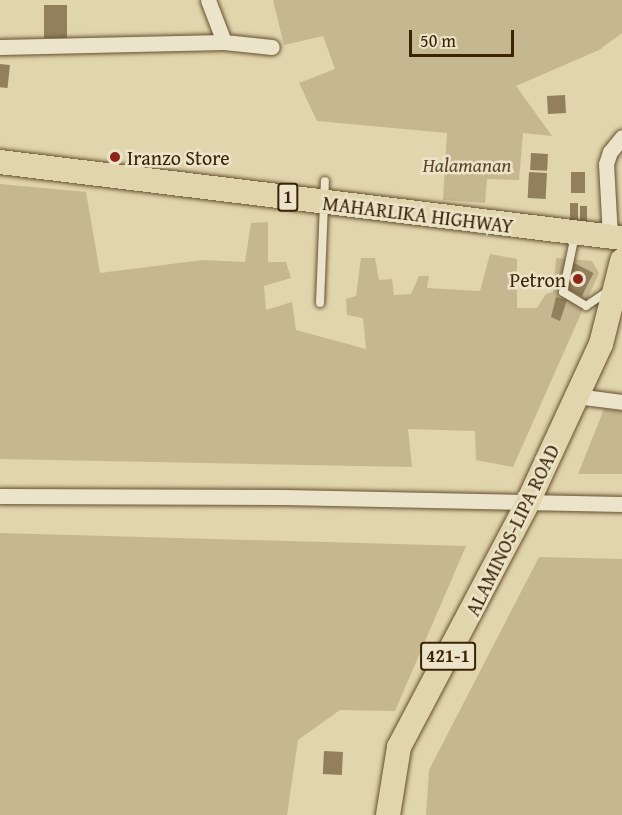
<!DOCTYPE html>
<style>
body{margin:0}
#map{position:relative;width:622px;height:815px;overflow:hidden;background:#e1d5ad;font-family:"Gentium Book Plus",serif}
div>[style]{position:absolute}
.green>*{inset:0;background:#c5b790}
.building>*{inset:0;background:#92805c;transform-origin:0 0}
.roads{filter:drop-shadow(0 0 2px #65502f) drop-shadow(0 0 2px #65502f)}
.service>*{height:8px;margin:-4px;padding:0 4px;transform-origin:4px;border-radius:4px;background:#ece4ca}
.minor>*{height:15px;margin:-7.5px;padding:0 7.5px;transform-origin:7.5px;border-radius:7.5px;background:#ece4ca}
.primary>*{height:24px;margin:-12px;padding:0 12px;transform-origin:12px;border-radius:12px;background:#e1d5ad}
.dots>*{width:16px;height:16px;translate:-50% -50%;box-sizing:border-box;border:3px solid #ece4ca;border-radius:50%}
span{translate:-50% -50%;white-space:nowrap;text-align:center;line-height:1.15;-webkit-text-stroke:5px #ece4ca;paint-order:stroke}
.shield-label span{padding:2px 4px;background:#ece4ca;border:2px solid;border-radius:4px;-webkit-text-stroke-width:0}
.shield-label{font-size:18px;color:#3c2305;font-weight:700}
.poi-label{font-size:20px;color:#3c2305}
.left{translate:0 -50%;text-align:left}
.right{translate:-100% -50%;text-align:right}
.park-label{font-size:20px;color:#5e4828;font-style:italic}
.street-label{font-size:20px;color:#3c2305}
.scale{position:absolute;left:409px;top:30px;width:105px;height:27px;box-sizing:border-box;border:3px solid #3c2305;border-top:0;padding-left:8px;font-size:18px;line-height:21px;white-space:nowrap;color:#3c2305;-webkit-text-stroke:4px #ece4ca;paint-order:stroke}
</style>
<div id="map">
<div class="green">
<div style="clip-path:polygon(273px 0,622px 0,622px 33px,599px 50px,516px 86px,552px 136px,523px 133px,519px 180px,487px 179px,485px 203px,443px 200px,447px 133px,317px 121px,299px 83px,335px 69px,323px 36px,284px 45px)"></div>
<div style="clip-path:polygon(0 184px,86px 192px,100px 273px,203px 260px,245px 262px,251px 223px,268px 222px,268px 262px,286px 262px,291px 278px,264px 286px,266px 310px,292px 302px,296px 330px,366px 349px,363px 318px,347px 315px,346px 299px,356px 296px,361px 258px,375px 258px,379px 280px,392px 279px,394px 295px,411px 294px,419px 276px,429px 276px,427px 288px,480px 291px,490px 254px,517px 259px,517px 308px,537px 308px,546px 294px,553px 292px,556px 258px,592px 261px,599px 273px,513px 467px,476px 460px,475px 431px,408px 429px,412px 467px,0 459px)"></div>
<div style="clip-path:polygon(604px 409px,622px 411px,622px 474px,578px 474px)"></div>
<div style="clip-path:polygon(0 533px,466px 546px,395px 711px,340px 710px,298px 740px,287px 815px,0 815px)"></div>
<div style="clip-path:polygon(539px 557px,622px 559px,622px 815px,426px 815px,429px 770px)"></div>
</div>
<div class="building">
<div style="left:44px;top:5px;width:23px;height:33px"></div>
<div style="left:0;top:64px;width:10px;height:23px;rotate:6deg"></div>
<div style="left:565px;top:95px;width:18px;height:18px;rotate:87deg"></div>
<div style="left:531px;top:153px;width:17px;height:17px;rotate:3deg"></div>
<div style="left:529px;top:172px;width:18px;height:26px;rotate:3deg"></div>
<div style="left:571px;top:172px;width:14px;height:21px"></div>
<div style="left:570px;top:203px;width:8px;height:17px"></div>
<div style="left:580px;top:206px;width:7px;height:16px"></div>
<div style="left:574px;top:263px;width:22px;height:26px;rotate:27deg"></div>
<div style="clip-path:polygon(556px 297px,567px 300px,560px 321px,551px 317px)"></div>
<div style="left:324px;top:751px;width:19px;height:23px;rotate:3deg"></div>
</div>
<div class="roads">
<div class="service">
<div style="left:575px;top:235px;width:58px;rotate:101.9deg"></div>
<div style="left:563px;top:292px;width:27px;rotate:31deg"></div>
<div style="left:586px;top:306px;width:25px;rotate:-34deg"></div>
<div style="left:320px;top:303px;width:122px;rotate:-87.7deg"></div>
</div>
<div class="minor">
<div style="left:208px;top:0;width:45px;rotate:69.1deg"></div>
<div style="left:0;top:47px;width:224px;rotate:-1.3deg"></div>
<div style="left:224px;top:42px;width:48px;rotate:5.9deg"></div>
<div style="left:610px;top:237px;width:73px;rotate:-93.1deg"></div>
<div style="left:606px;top:164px;width:13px;rotate:-72deg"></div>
<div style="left:610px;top:152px;width:19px;rotate:-51deg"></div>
<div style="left:576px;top:396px;width:46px;rotate:7.4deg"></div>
<div style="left:0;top:496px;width:284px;rotate:0.2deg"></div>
<div style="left:284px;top:497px;width:338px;rotate:1.2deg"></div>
</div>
<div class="primary">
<div style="left:0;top:162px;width:627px;rotate:6.97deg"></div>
<div style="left:388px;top:815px;width:69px;rotate:-80.8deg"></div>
<div style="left:399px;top:747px;width:275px;rotate:-62.2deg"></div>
<div style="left:527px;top:504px;width:176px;rotate:-65.2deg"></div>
<div style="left:601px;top:344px;width:86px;rotate:-75.8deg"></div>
</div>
</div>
<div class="dots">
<div style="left:115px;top:157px;background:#8f2418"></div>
<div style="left:578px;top:279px;background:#8f2418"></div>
</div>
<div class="shield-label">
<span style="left:288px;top:197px">1</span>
<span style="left:448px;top:656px">421-1</span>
</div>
<div class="poi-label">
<span class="left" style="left:127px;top:157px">Iranzo Store</span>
<span class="right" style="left:566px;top:279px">Petron</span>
</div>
<div class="park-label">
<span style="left:467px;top:164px">Halamanan</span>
</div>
<div class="street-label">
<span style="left:418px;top:214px;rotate:7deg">MAHARLIKA HIGHWAY</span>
<span style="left:512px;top:530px;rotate:-64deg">ALAMINOS-LIPA ROAD</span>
</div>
<div class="scale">50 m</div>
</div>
